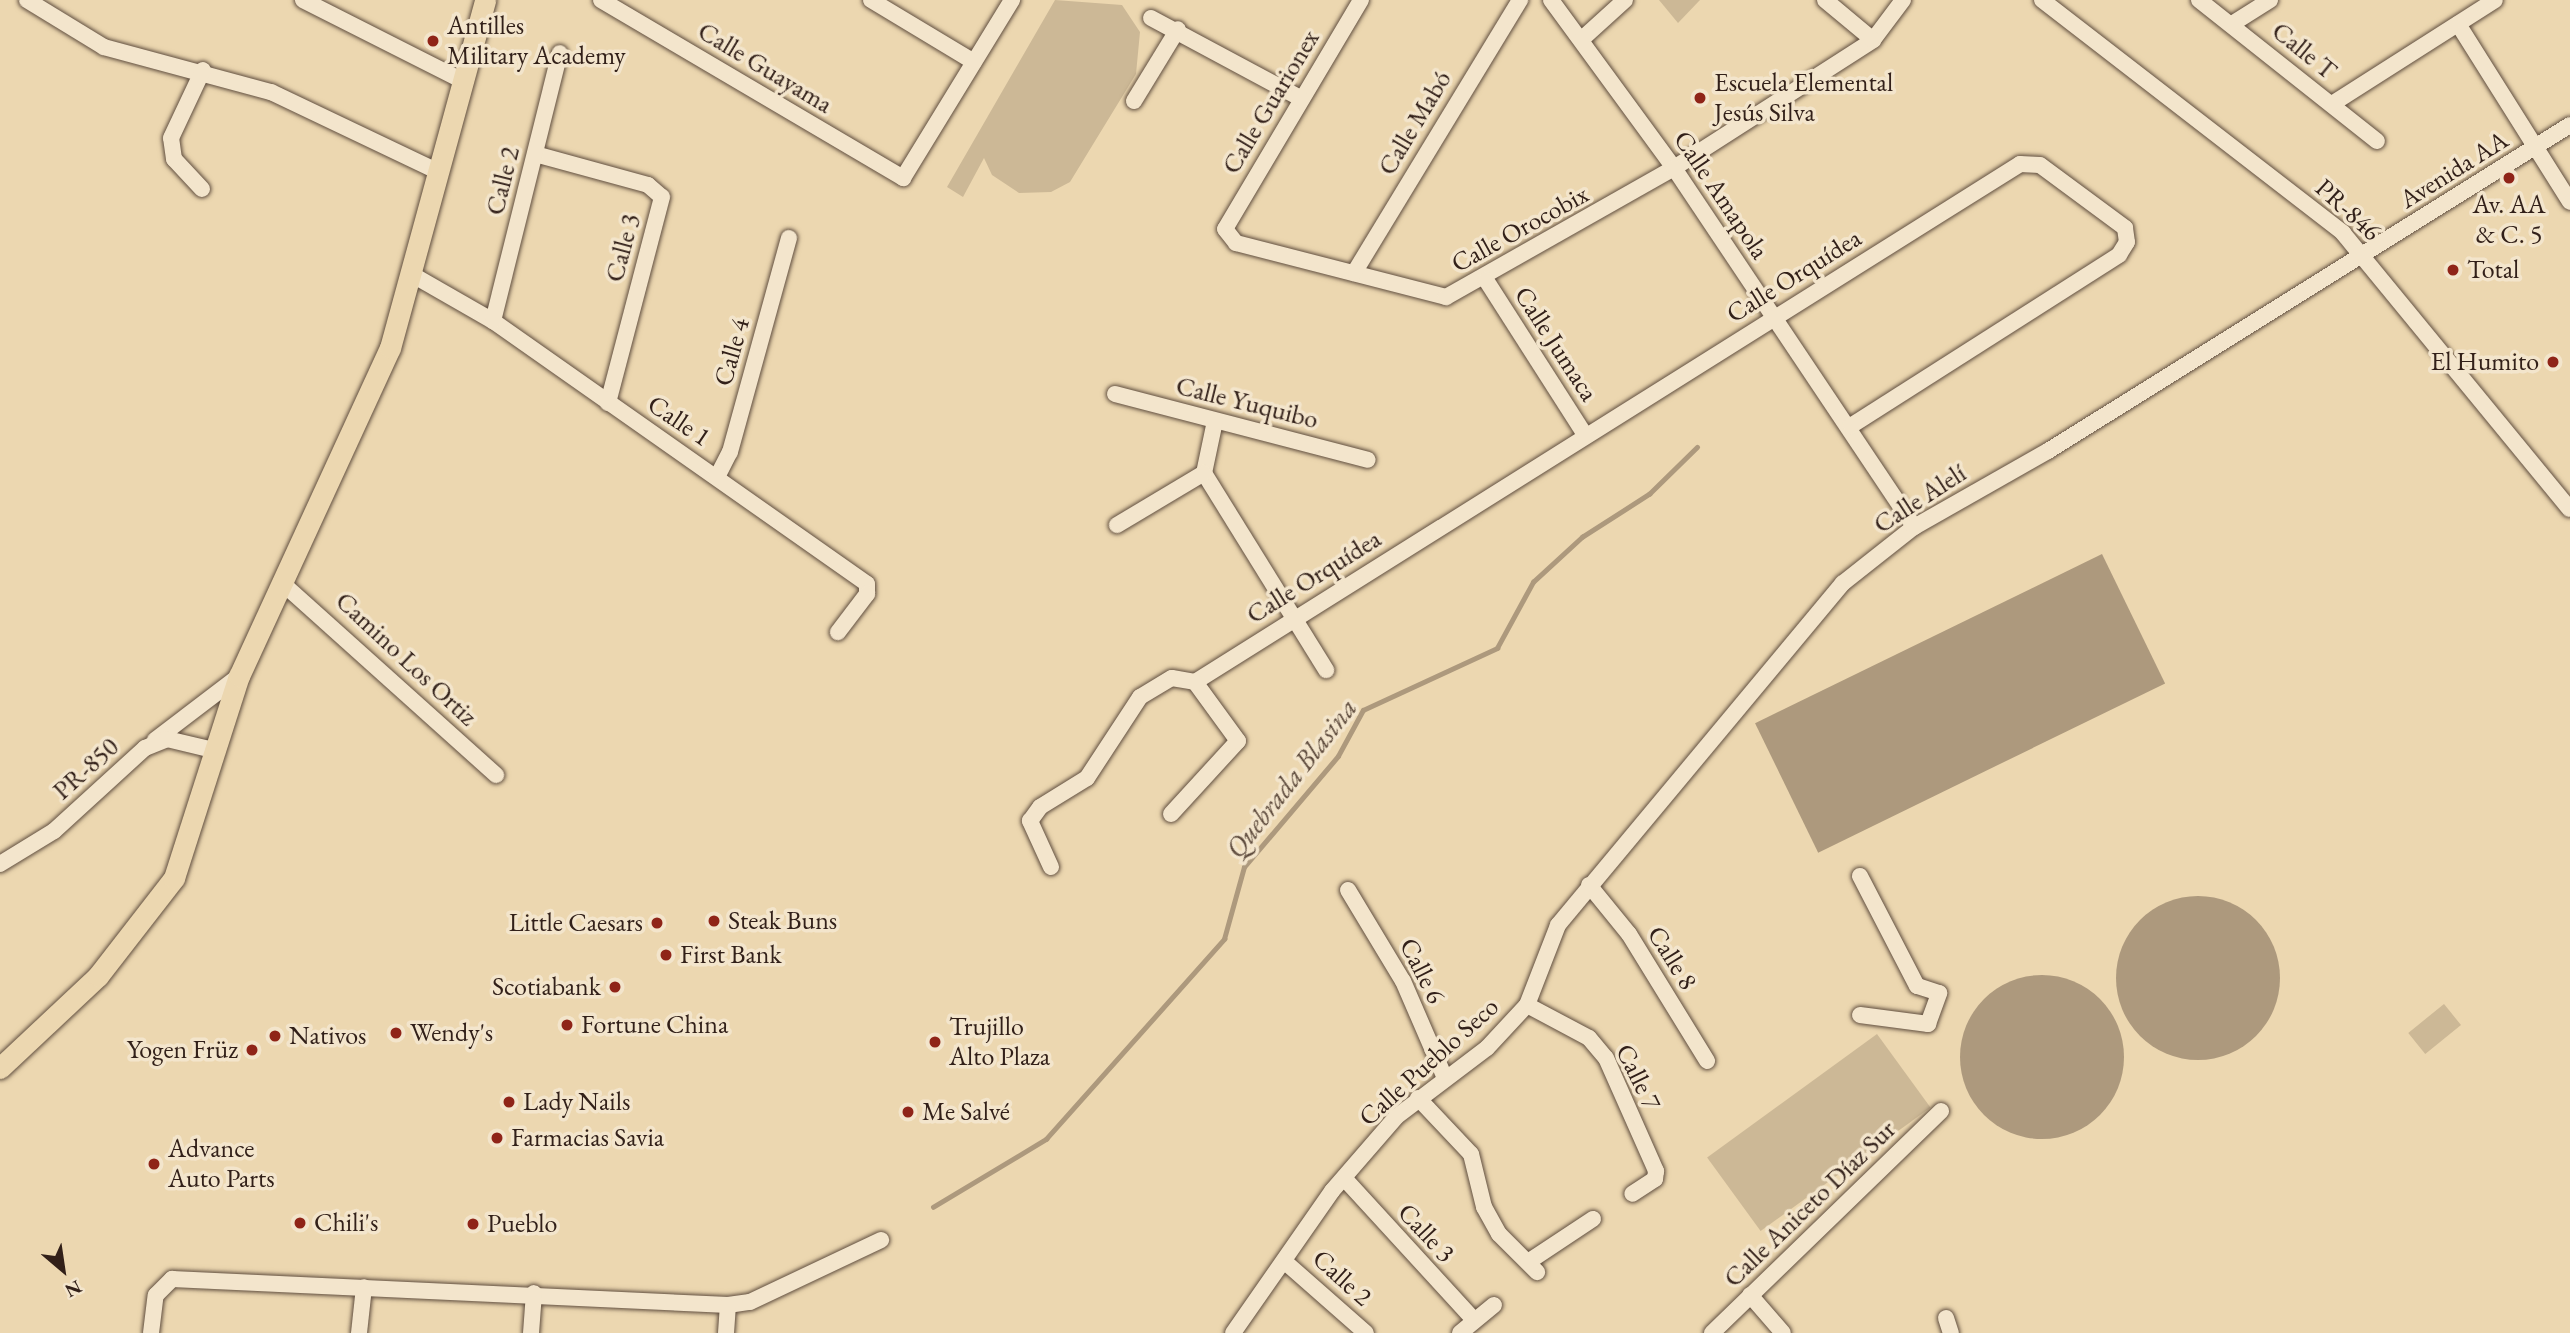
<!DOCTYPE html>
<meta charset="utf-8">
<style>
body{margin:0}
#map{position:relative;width:2570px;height:1333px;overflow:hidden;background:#ecd7b0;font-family:"EB Garamond",serif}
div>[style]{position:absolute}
.green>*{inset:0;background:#ccb896;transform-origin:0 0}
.water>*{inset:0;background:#ad997d;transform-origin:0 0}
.round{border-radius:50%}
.stream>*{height:4.5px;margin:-2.25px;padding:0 2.25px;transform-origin:2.25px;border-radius:2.25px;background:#ad997d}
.roads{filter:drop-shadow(0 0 2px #604e3f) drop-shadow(0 0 2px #604e3f)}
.minor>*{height:16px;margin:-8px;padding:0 8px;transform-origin:8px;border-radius:8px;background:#f3e5cc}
.major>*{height:21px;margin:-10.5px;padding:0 10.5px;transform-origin:10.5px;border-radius:10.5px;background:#ecd7b0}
.dots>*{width:19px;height:19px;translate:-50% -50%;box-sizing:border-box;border:4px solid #f3e5cc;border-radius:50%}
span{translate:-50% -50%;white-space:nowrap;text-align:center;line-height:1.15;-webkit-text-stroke:7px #f3e5cc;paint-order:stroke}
.poi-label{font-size:26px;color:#322019}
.left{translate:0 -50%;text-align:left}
.right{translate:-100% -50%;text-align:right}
.street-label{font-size:26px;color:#322019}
.water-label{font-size:28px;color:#5d4a3c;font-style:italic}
.north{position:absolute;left:28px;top:1235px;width:70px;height:70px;-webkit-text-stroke:5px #f3e5cc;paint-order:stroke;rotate:151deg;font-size:19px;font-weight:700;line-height:28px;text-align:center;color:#322019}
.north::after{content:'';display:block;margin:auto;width:24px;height:32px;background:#322019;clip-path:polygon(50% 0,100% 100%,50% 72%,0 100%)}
</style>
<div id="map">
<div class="green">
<div style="clip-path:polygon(1055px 0,1122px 5px,1140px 32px,1136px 74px,1070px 182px,1051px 192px,1019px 193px,992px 175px,984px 158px,963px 197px,947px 187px)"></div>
<div style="clip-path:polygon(1659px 0,1700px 0,1678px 23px)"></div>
<div style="left:2444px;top:1004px;width:27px;height:46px;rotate:51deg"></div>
<div style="left:1877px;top:1034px;width:91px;height:210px;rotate:54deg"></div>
</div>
<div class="water">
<div style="left:2102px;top:554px;width:144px;height:386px;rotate:64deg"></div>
<div class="round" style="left:2116px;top:896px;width:164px;height:164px"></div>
<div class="round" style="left:1960px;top:975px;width:164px;height:164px"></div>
</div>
<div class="stream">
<div style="left:933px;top:1207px;width:132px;rotate:-31deg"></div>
<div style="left:1046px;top:1139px;width:268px;rotate:-48.3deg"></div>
<div style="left:1224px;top:939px;width:75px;rotate:-74.5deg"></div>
<div style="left:1244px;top:867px;width:145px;rotate:-49.7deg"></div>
<div style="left:1338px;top:756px;width:52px;rotate:-61.5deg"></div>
<div style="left:1363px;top:710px;width:148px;rotate:-24.8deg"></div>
<div style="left:1497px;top:648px;width:75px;rotate:-61.4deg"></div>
<div style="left:1533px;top:582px;width:67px;rotate:-42.6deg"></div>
<div style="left:1582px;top:537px;width:80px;rotate:-32.7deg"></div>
<div style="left:1649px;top:494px;width:67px;rotate:-44.4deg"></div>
</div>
<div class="roads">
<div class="minor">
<div style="left:27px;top:0;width:90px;rotate:31.4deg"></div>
<div style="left:104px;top:47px;width:173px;rotate:15.1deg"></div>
<div style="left:271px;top:92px;width:186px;rotate:25.5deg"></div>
<div style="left:303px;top:0;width:182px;rotate:26.8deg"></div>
<div style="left:601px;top:0;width:351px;rotate:30.5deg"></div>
<div style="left:903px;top:178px;width:209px;rotate:-58.5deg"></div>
<div style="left:871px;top:0;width:120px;rotate:31deg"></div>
<div style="left:1361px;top:0;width:266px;rotate:120.7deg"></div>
<div style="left:1225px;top:229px;width:18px;rotate:52deg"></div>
<div style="left:1236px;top:243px;width:217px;rotate:14.4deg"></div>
<div style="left:1446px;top:297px;width:262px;rotate:-29.5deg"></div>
<div style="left:1674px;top:168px;width:237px;rotate:-32.7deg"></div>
<div style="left:1873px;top:40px;width:50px;rotate:-53.1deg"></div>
<div style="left:1551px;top:0;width:208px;rotate:53.8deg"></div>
<div style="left:1674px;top:168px;width:432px;rotate:56.2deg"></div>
<div style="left:1825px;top:0;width:62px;rotate:39.8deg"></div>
<div style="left:2042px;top:0;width:381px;rotate:37.7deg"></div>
<div style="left:2343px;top:233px;width:357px;rotate:50.6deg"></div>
<div style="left:2199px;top:0;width:227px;rotate:38.4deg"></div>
<div style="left:1151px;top:18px;width:169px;rotate:28.2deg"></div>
<div style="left:2232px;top:24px;width:45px;rotate:-32.3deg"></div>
<div style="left:2458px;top:24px;width:210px;rotate:57.8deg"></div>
<div style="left:1582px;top:39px;width:58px;rotate:-42.2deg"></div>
<div style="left:1134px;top:101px;width:84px;rotate:-58.6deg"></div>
<div style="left:2332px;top:104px;width:193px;rotate:-32.5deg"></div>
<div style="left:535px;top:154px;width:117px;rotate:15.3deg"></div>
<div style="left:648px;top:185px;width:18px;rotate:41deg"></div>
<div style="left:662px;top:197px;width:213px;rotate:104.7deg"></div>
<div style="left:202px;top:189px;width:41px;rotate:-133deg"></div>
<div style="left:174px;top:159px;width:21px;rotate:-98deg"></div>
<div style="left:171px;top:138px;width:75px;rotate:-64.8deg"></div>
<div style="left:1354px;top:273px;width:320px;rotate:-58.7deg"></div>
<div style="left:411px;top:274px;width:95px;rotate:29.8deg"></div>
<div style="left:493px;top:321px;width:457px;rotate:35.1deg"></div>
<div style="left:867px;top:584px;width:10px;rotate:90deg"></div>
<div style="left:867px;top:594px;width:48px;rotate:127.3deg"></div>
<div style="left:1486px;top:280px;width:184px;rotate:57.4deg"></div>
<div style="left:493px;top:321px;width:276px;rotate:-76deg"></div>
<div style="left:1115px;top:394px;width:261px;rotate:14.6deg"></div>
<div style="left:1215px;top:421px;width:53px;rotate:101.9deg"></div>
<div style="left:1204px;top:473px;width:232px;rotate:58.2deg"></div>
<div style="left:717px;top:477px;width:28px;rotate:-63deg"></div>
<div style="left:730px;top:452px;width:222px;rotate:-74.6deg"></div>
<div style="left:1117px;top:525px;width:101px;rotate:-30.9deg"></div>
<div style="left:281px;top:582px;width:289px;rotate:41.9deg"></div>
<div style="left:1195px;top:682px;width:974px;rotate:-32.12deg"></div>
<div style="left:2020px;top:164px;width:20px;rotate:3deg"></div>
<div style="left:2040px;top:165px;width:106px;rotate:36.5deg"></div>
<div style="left:2125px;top:228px;width:14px;rotate:82deg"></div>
<div style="left:2127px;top:242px;width:15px;rotate:122deg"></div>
<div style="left:2119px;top:255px;width:318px;rotate:147.5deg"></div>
<div style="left:155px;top:740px;width:106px;rotate:-37.3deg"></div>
<div style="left:1171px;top:814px;width:99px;rotate:-47.5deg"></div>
<div style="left:1238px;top:741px;width:73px;rotate:-126.1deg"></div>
<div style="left:0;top:864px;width:63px;rotate:-31.4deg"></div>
<div style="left:54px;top:831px;width:123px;rotate:-42.4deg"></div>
<div style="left:145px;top:748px;width:24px;rotate:-22deg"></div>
<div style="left:167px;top:739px;width:47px;rotate:13.4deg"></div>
<div style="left:1051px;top:867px;width:51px;rotate:-114.5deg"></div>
<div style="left:1030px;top:821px;width:17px;rotate:-54deg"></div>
<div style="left:1040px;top:807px;width:55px;rotate:-31.7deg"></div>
<div style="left:1087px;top:778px;width:97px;rotate:-56.8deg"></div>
<div style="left:1140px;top:697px;width:37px;rotate:-31deg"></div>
<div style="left:1172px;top:678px;width:23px;rotate:10deg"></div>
<div style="left:1589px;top:885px;width:63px;rotate:50.8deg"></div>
<div style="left:1629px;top:934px;width:149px;rotate:58.4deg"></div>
<div style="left:1348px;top:890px;width:106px;rotate:58.9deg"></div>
<div style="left:1403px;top:981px;width:106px;rotate:66.6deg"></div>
<div style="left:1527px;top:1005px;width:70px;rotate:28deg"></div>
<div style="left:1589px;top:1038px;width:26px;rotate:50deg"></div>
<div style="left:1606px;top:1058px;width:124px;rotate:66.1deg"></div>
<div style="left:1656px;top:1171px;width:8px;rotate:97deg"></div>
<div style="left:1655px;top:1179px;width:27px;rotate:147deg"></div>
<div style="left:1860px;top:1015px;width:69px;rotate:7.5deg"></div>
<div style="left:1928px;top:1024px;width:33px;rotate:-70deg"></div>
<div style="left:1939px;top:993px;width:23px;rotate:-162deg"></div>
<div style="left:1917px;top:986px;width:124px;rotate:-117.4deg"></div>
<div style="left:1418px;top:1098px;width:77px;rotate:46.6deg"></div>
<div style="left:1471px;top:1154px;width:55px;rotate:76.2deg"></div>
<div style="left:1484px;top:1207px;width:31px;rotate:61deg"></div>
<div style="left:1499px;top:1234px;width:54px;rotate:45deg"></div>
<div style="left:1344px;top:1178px;width:193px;rotate:47.5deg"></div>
<div style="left:1284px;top:1261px;width:109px;rotate:41.3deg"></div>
<div style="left:1528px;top:1262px;width:78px;rotate:-33.5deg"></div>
<div style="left:1750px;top:1295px;width:50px;rotate:49deg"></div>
<div style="left:1946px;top:1318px;width:16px;rotate:72deg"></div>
<div style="left:151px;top:1333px;width:38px;rotate:-83deg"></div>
<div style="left:156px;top:1295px;width:23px;rotate:-45deg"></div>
<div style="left:172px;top:1279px;width:557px;rotate:2.68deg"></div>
<div style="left:728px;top:1305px;width:22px;rotate:-8deg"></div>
<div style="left:750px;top:1302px;width:145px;rotate:-25.3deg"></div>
<div style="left:359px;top:1333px;width:46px;rotate:-83.8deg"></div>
<div style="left:531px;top:1333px;width:40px;rotate:-85.7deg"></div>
<div style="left:726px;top:1333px;width:28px;rotate:-86deg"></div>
<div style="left:1233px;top:1333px;width:173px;rotate:-55.1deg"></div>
<div style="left:1332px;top:1191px;width:98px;rotate:-49.1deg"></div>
<div style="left:1396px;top:1117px;width:114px;rotate:-37.2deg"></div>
<div style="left:1487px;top:1048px;width:59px;rotate:-47.1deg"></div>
<div style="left:1527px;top:1005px;width:86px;rotate:-68.8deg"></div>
<div style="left:1558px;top:925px;width:445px;rotate:-50.2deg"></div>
<div style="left:1843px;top:583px;width:90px;rotate:-38.3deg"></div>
<div style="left:1914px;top:527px;width:154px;rotate:-29.6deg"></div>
<div style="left:2048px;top:451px;width:615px;rotate:-31.99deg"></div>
<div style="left:1460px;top:1333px;width:44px;rotate:-39.5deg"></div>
<div style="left:1712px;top:1333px;width:319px;rotate:-44.1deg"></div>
</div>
<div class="major">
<div style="left:0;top:1068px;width:134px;rotate:-43.2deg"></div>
<div style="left:98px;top:976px;width:124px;rotate:-52.2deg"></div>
<div style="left:174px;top:878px;width:212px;rotate:-72.2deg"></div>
<div style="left:239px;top:676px;width:361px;rotate:-65.3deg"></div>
<div style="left:390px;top:348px;width:361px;rotate:-74.7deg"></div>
</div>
</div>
<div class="dots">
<div style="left:433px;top:41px;background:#8f2418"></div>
<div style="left:1700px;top:98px;background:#8f2418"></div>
<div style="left:2509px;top:178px;background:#8f2418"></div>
<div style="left:2453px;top:270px;background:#8f2418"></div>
<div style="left:2553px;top:362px;background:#8f2418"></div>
<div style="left:714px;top:921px;background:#8f2418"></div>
<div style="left:657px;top:923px;background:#8f2418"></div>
<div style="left:666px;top:955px;background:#8f2418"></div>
<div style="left:615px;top:987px;background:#8f2418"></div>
<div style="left:567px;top:1025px;background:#8f2418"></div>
<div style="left:396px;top:1033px;background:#8f2418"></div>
<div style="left:275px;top:1036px;background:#8f2418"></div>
<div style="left:935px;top:1042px;background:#8f2418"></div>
<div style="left:252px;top:1050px;background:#8f2418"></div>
<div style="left:509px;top:1102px;background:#8f2418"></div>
<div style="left:908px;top:1112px;background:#8f2418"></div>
<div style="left:497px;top:1138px;background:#8f2418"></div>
<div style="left:154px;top:1164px;background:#8f2418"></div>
<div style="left:300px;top:1223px;background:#8f2418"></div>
<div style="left:473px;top:1224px;background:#8f2418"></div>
</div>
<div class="poi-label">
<span class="left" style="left:447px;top:41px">Antilles<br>Military Academy</span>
<span class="left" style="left:1714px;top:98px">Escuela Elemental<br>Jesús Silva</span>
<span style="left:2509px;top:220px">Av. AA<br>&amp; C. 5</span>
<span class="left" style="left:2467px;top:270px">Total</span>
<span class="right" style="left:2539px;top:362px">El Humito</span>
<span class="left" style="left:728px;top:921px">Steak Buns</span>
<span class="right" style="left:643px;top:923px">Little Caesars</span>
<span class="left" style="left:680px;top:955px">First Bank</span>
<span class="right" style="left:601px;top:987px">Scotiabank</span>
<span class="left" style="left:581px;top:1025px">Fortune China</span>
<span class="left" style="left:949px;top:1042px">Trujillo<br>Alto Plaza</span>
<span class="left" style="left:410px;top:1033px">Wendy's</span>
<span class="left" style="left:289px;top:1036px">Nativos</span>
<span class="right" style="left:238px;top:1050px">Yogen Früz</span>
<span class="left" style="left:523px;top:1102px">Lady Nails</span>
<span class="left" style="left:922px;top:1112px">Me Salvé</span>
<span class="left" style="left:511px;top:1138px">Farmacias Savia</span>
<span class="left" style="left:168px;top:1164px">Advance<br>Auto Parts</span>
<span class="left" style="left:314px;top:1223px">Chili's</span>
<span class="left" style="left:487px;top:1224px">Pueblo</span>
</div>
<div class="street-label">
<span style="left:2304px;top:51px;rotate:39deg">Calle T</span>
<span style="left:765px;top:68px;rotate:31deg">Calle Guayama</span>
<span style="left:1271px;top:102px;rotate:-59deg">Calle Guarionex</span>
<span style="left:1415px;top:123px;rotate:-59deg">Calle Mabó</span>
<span style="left:2454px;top:170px;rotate:-32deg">Avenida AA</span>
<span style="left:503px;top:181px;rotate:-76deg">Calle 2</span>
<span style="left:1721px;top:195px;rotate:56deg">Calle Amapola</span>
<span style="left:2348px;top:210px;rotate:42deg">PR-846</span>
<span style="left:1520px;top:229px;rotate:-29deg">Calle Orocobix</span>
<span style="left:623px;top:248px;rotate:-75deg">Calle 3</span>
<span style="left:1794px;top:276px;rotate:-32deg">Calle Orquídea</span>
<span style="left:1556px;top:344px;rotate:57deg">Calle Jumaca</span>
<span style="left:732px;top:352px;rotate:-74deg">Calle 4</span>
<span style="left:1247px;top:403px;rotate:14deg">Calle Yuquibo</span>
<span style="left:679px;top:421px;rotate:34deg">Calle 1</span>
<span style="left:1920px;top:499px;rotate:-33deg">Calle Alelí</span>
<span style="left:1314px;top:577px;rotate:-32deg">Calle Orquídea</span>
<span style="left:406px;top:659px;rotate:43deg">Camino Los Ortiz</span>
<span style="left:86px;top:769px;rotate:-42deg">PR-850</span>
<span style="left:1672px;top:958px;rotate:58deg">Calle 8</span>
<span style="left:1422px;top:971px;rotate:63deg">Calle 6</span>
<span style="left:1429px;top:1062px;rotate:-42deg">Calle Pueblo Seco</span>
<span style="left:1638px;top:1077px;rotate:64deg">Calle 7</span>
<span style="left:1810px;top:1204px;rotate:-44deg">Calle Aniceto Díaz Sur</span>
<span style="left:1426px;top:1233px;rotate:47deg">Calle 3</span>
<span style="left:1342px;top:1278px;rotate:42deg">Calle 2</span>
</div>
<div class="water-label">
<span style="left:1291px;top:778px;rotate:-52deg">Quebrada Blasina</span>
</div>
<div class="north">N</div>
</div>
